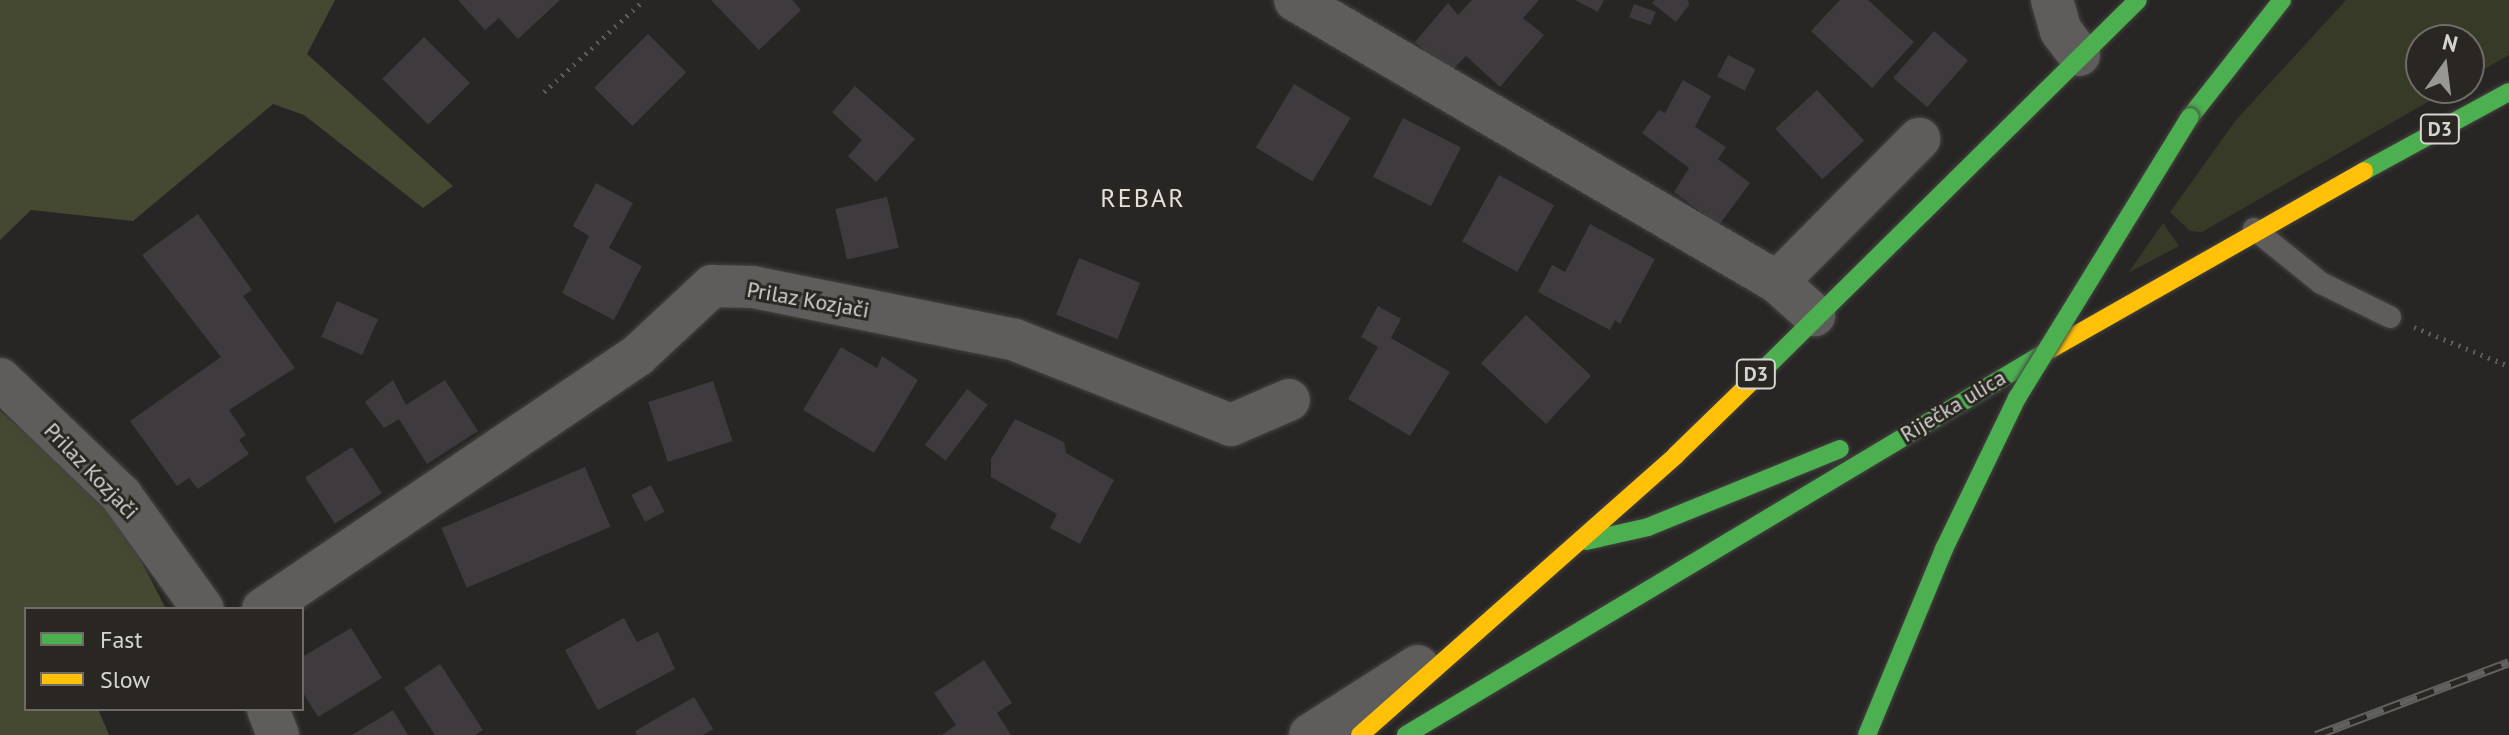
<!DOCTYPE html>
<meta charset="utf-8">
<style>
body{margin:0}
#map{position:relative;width:2509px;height:735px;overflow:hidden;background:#282624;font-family:"PT Sans",sans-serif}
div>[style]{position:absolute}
.green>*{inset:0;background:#373a27}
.forest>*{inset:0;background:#454932}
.building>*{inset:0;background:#3f3a3d;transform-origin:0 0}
.path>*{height:5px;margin-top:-2.5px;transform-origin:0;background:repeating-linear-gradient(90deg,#5d5c5a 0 2px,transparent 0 8px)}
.roads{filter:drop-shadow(0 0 2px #444241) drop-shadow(0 0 2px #444241)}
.lane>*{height:22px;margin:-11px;padding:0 11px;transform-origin:11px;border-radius:11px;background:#5e5d5b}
.street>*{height:42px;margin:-21px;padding:0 21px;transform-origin:21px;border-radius:21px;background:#5e5d5b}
.fast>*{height:18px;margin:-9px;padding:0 9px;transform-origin:9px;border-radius:9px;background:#4caf50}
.slow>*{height:18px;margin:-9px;padding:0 9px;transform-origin:9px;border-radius:9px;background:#ffc107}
.rail>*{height:9px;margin-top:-4.5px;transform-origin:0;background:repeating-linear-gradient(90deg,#2a2722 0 18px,#61615f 0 36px);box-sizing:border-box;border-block:2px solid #61615f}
.bridges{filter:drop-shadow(0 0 2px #444241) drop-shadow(0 0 2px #444241)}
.fast-bridge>*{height:18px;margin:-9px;padding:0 9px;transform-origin:9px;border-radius:9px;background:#4caf50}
span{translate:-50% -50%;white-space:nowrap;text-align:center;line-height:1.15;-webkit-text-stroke:6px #2a2722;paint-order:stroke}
.shield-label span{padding:2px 6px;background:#2a2722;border:2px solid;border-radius:6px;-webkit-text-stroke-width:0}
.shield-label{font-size:20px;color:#d6d4d1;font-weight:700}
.street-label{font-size:22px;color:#d6d4d1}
.quarter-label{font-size:26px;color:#e4dfd9;letter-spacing:2px}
.legend{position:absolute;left:24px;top:607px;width:280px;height:104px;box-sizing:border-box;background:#2a2722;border:2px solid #6f6c68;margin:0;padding:10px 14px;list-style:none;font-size:24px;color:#d6d4d1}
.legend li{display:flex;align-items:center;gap:16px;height:40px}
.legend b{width:40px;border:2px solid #6f6c68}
.north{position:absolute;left:2405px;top:24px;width:80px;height:80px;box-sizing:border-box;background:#2a2722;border:2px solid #6f6c68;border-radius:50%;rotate:14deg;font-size:22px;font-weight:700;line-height:32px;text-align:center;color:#d6d4d1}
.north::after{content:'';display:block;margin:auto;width:28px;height:36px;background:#999794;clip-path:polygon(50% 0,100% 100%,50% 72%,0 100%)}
</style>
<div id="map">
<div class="green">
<div style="clip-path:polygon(2346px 0,2509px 0,2509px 55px,2469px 78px,2469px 40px,2421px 40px,2421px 88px,2452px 88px,2202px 232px,2190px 231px,2170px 212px,2236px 120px)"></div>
<div style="clip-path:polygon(2163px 223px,2179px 246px,2128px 273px)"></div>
</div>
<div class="forest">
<div style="clip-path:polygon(0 0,335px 0,307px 54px,453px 186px,423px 208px,304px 115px,273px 104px,133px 221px,31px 210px,0 240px)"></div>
<div style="clip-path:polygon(0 411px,113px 506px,166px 609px,26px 609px,26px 709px,98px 709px,109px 735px,0 735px)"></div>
</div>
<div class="building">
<div style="clip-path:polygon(458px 0,560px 0,518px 39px,499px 18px,485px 30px)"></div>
<div style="clip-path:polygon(711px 0,792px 0,801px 10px,759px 50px)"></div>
<div style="clip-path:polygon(1472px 0,1539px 0,1523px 18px,1544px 35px,1500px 87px,1466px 56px,1448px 74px,1415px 42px,1448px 3px,1458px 15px)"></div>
<div style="clip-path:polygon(1575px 0,1604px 0,1598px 12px)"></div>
<div style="clip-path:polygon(1655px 0,1688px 0,1689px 5px,1676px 22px,1652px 3px)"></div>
<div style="clip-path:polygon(1840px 0,1868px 0,1914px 42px,1872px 88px,1811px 31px)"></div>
<div style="left:1634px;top:4px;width:23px;height:14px;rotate:20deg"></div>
<div style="left:1934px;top:31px;width:45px;height:62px;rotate:41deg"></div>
<div style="left:648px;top:34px;width:54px;height:76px;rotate:45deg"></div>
<div style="left:424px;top:37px;width:65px;height:59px;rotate:45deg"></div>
<div style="left:1728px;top:55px;width:31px;height:24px;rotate:27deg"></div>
<div style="clip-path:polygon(1683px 80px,1711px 96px,1695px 127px,1726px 147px,1718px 159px,1750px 183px,1719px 225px,1674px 192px,1689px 168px,1642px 133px,1659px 110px,1665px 113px)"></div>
<div style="left:1294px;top:84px;width:66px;height:74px;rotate:31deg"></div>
<div style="clip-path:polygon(855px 86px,915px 139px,876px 182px,848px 156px,862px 140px,832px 112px)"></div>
<div style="left:1817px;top:90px;width:69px;height:57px;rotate:47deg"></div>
<div style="left:1403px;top:118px;width:65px;height:66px;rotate:27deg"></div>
<div style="left:1499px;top:175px;width:63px;height:76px;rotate:29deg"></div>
<div style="clip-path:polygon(596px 183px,633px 203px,609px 248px,642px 266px,614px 320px,562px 293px,589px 236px,573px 226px)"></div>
<div style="left:887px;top:197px;width:52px;height:53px;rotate:77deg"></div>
<div style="clip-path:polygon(198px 214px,252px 290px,243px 296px,295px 368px,229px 410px,246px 435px,239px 440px,249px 454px,198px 489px,189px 478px,177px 486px,130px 421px,221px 357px,142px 255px)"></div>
<div style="clip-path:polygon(1590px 224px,1655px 259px,1620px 324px,1615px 320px,1610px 330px,1538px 292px,1552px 265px,1565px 272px)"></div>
<div style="left:1079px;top:258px;width:66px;height:61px;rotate:22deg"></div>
<div style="left:337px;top:301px;width:45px;height:39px;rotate:24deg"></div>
<div style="clip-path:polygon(1378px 306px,1401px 319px,1391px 338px,1450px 372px,1410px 436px,1348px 399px,1378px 347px,1361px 337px)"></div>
<div style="left:1526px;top:315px;width:89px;height:66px;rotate:43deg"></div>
<div style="clip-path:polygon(841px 347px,877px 368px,882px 356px,918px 380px,874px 453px,803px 410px)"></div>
<div style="clip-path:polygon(393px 380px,406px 405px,445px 380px,478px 431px,427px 464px,399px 419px,384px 428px,365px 402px)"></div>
<div style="left:713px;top:381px;width:63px;height:68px;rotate:72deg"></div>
<div style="left:967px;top:389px;width:26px;height:70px;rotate:37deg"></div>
<div style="clip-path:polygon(1015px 419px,1064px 442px,1066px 453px,1114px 480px,1080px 544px,1050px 528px,1057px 514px,991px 477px,991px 459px)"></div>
<div style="left:352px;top:447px;width:55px;height:56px;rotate:57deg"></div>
<div style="left:585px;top:467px;width:65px;height:156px;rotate:67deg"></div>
<div style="left:651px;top:485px;width:30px;height:22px;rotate:63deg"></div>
<div style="clip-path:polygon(624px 618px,637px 642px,658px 632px,675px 669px,598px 710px,565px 650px)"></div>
<div style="clip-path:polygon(351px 628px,382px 678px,318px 717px,302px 691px,302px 657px)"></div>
<div style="clip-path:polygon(984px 660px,1012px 703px,997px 713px,1011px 735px,942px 735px,956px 725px,934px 693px)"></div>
<div style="clip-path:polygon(440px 664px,483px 730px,475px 735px,435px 735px,404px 688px)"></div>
<div style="clip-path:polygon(694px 697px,713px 729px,703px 735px,637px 735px,635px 731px)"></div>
<div style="clip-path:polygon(393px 710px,408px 735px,352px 735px)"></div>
</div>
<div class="path">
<div style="left:544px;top:92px;width:136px;rotate:-42.6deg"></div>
<div style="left:2414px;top:327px;width:103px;rotate:22.3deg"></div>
</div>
<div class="roads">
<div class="lane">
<div style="left:2254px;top:229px;width:86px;rotate:38.9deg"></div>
<div style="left:2321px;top:283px;width:77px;rotate:26.2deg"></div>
</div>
<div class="street">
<div style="left:1295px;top:0;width:558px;rotate:30.33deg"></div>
<div style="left:1777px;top:282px;width:50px;rotate:41.7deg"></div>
<div style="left:2052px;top:0;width:32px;rotate:74deg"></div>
<div style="left:2061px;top:31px;width:30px;rotate:53deg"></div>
<div style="left:1777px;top:282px;width:202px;rotate:-45.2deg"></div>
<div style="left:0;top:379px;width:168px;rotate:43.8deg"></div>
<div style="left:121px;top:495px;width:140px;rotate:54.3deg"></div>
<div style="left:263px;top:609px;width:452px;rotate:-34.1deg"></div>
<div style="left:637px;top:356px;width:103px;rotate:-43deg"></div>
<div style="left:712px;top:286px;width:41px;rotate:1.4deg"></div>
<div style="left:753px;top:287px;width:267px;rotate:11.4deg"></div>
<div style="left:1015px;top:340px;width:232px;rotate:21.5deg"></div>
<div style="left:1231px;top:425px;width:63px;rotate:-23.3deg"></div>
<div style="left:268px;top:709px;width:28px;rotate:69deg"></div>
<div style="left:1310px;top:735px;width:128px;rotate:-32.6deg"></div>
</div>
<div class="fast">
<div style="left:2190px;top:117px;width:149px;rotate:-51.8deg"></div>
<div style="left:2364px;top:171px;width:165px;rotate:-28.6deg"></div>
<div style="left:1752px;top:381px;width:542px;rotate:-44.63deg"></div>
<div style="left:1586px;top:541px;width:64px;rotate:-12.7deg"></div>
<div style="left:1648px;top:527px;width:207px;rotate:-22.1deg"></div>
<div style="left:1406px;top:735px;width:752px;rotate:-30.9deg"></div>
</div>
<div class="slow">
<div style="left:2051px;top:349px;width:360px;rotate:-29.6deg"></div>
<div style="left:1360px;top:735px;width:422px;rotate:-41.5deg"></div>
<div style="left:1676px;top:455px;width:106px;rotate:-44.2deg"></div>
</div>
</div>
<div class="rail">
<div style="left:2316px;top:735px;width:206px;rotate:-20.7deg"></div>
</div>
<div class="bridges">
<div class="fast-bridge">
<div style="left:1867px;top:735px;width:201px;rotate:-67.5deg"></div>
<div style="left:1944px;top:549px;width:168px;rotate:-64.2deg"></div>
<div style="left:2017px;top:398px;width:330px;rotate:-58.4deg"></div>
</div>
</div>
<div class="shield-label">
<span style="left:2440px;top:129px">D3</span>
<span style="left:1756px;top:374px">D3</span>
</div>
<div class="street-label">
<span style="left:808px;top:300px;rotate:10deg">Prilaz Kozjači</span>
<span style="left:1953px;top:406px;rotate:-31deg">Riječka ulica</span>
<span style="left:91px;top:471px;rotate:46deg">Prilaz Kozjači</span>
</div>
<div class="quarter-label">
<span style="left:1143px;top:198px">REBAR</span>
</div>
<ul class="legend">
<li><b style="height:10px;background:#4caf50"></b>Fast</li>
<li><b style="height:10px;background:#ffc107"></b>Slow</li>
</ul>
<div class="north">N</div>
</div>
